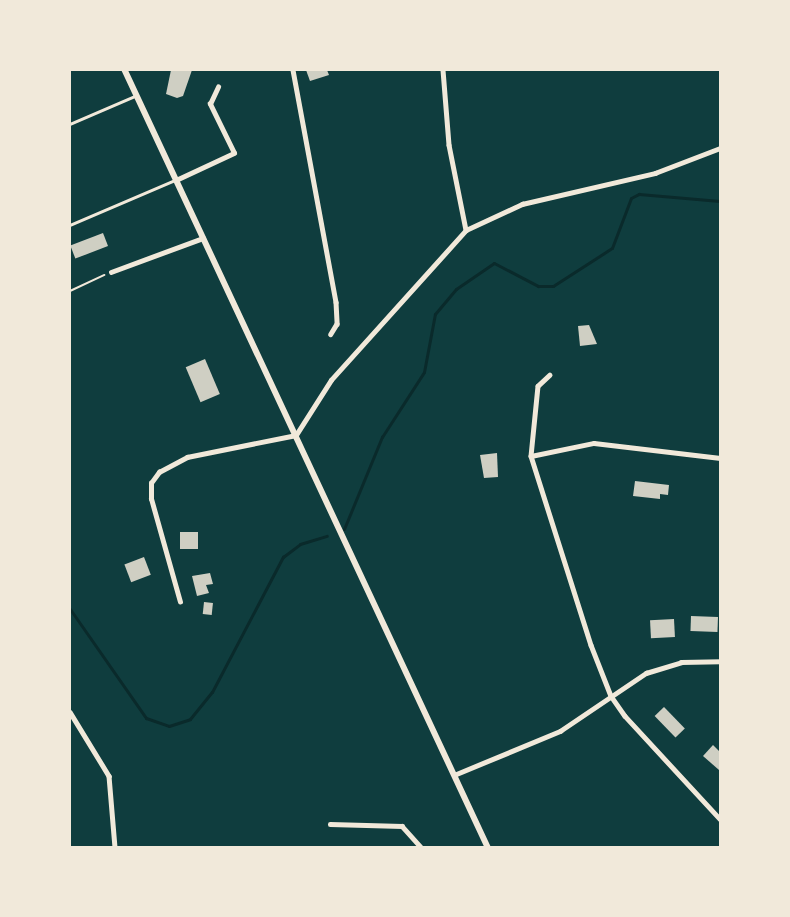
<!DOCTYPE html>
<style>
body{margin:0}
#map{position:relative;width:790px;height:917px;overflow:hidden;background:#0f3d3e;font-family:Rubik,sans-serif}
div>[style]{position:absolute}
.stream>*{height:3px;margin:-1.5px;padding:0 1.5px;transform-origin:1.5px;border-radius:1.5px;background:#0a2a2b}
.building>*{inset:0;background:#cfcfc3;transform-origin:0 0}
.path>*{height:2px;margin:-1px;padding:0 1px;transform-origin:1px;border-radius:1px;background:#f1e9da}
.service>*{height:2.5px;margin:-1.25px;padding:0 1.25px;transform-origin:1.25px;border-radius:1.25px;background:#f1e9da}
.minor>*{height:4.5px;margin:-2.25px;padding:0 2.25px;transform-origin:2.25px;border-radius:2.25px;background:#f1e9da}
.tertiary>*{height:5.5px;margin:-2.75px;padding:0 2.75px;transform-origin:2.75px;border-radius:2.75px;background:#f1e9da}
span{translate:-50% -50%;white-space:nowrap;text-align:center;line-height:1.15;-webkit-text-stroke:4px #f1e9da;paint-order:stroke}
.frame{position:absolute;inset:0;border:71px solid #f1e9da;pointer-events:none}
</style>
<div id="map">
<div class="stream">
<div style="left:344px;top:529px;width:100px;rotate:-67.6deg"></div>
<div style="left:382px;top:437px;width:77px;rotate:-57.1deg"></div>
<div style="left:424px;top:372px;width:59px;rotate:-79.3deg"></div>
<div style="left:435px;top:314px;width:33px;rotate:-50deg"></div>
<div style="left:456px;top:289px;width:46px;rotate:-34.4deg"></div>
<div style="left:494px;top:263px;width:50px;rotate:27.6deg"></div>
<div style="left:538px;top:286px;width:15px"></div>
<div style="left:553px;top:286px;width:70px;rotate:-32.8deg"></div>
<div style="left:612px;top:248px;width:53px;rotate:-69.2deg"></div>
<div style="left:631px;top:198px;width:9px;rotate:-27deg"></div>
<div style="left:639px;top:194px;width:81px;rotate:4.9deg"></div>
<div style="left:70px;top:609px;width:133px;rotate:55.1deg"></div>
<div style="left:146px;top:718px;width:24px;rotate:19deg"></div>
<div style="left:169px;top:726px;width:22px;rotate:-18deg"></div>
<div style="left:190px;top:719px;width:35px;rotate:-51deg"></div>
<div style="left:212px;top:692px;width:153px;rotate:-62.3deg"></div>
<div style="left:283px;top:557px;width:21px;rotate:-37deg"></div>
<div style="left:300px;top:544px;width:28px;rotate:-17deg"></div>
</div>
<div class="building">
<div style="clip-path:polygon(171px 70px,192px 70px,183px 96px,177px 98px,166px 94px)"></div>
<div style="clip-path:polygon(306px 70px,327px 70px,329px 75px,310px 81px)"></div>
<div style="left:103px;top:233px;width:14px;height:35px;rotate:69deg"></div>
<div style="clip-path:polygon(589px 325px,597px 344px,580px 346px,578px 326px)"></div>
<div style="left:205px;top:359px;width:38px;height:21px;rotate:67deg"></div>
<div style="clip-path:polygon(497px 453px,498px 477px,484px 478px,480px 455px)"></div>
<div style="clip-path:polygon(635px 481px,669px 485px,668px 495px,660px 494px,660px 499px,633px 496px)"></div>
<div style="left:198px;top:532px;width:17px;height:18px;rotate:90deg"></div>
<div style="left:144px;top:557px;width:19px;height:21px;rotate:69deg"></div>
<div style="clip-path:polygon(210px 573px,213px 584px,206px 585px,209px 593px,197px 596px,192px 576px)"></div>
<div style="left:204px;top:602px;width:9px;height:12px;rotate:6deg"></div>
<div style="left:691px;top:616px;width:27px;height:15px;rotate:2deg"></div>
<div style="left:674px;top:619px;width:18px;height:24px;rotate:87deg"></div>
<div style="left:664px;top:707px;width:30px;height:13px;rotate:46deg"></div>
<div style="clip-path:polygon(713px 745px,720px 752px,719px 770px,703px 756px)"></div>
</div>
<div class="path">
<div style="left:70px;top:291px;width:38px;rotate:-25deg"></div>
</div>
<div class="service">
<div style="left:70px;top:124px;width:71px;rotate:-23.3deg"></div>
<div style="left:70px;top:225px;width:114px;rotate:-23.2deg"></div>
</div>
<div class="minor">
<div style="left:293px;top:70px;width:236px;rotate:79.5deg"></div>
<div style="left:336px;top:302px;width:22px;rotate:87deg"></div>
<div style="left:337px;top:324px;width:12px;rotate:121deg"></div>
<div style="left:443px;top:70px;width:75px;rotate:85.4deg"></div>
<div style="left:449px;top:145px;width:87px;rotate:78.7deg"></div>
<div style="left:176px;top:180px;width:64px;rotate:-25deg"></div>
<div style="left:234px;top:153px;width:55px;rotate:-116.1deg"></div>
<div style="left:210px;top:104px;width:19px;rotate:-65deg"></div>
<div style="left:111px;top:272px;width:98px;rotate:-20.3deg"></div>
<div style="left:550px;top:375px;width:16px;rotate:137deg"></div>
<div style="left:538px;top:386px;width:70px;rotate:95.7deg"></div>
<div style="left:531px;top:456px;width:198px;rotate:72.4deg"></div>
<div style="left:591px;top:645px;width:55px;rotate:68.6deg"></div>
<div style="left:611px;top:696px;width:24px;rotate:55deg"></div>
<div style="left:625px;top:716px;width:140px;rotate:47.3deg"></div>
<div style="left:531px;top:456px;width:64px;rotate:-11.7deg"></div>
<div style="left:594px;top:443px;width:127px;rotate:6.8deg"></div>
<div style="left:180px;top:602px;width:107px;rotate:-105.7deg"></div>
<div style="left:151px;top:499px;width:16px;rotate:-90deg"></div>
<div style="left:151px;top:483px;width:14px;rotate:-54deg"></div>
<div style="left:159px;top:472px;width:32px;rotate:-28deg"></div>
<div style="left:187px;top:457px;width:111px;rotate:-11.4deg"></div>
<div style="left:296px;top:435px;width:65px;rotate:-57.5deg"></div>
<div style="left:331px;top:380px;width:202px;rotate:-48deg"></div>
<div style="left:466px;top:230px;width:62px;rotate:-24.9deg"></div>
<div style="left:522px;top:204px;width:137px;rotate:-13.1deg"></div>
<div style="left:655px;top:173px;width:70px;rotate:-21deg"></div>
<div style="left:70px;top:712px;width:75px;rotate:58.6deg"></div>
<div style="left:109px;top:776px;width:71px;rotate:85.2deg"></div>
<div style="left:454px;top:775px;width:115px;rotate:-22.5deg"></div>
<div style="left:560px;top:731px;width:104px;rotate:-34deg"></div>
<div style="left:646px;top:673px;width:37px;rotate:-17deg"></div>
<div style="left:681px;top:662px;width:39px;rotate:-1deg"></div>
<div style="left:330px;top:824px;width:72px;rotate:1.6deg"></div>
<div style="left:402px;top:826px;width:28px;rotate:48deg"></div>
</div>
<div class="tertiary">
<div style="left:125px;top:70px;width:858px;rotate:64.96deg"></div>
</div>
<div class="frame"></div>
</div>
